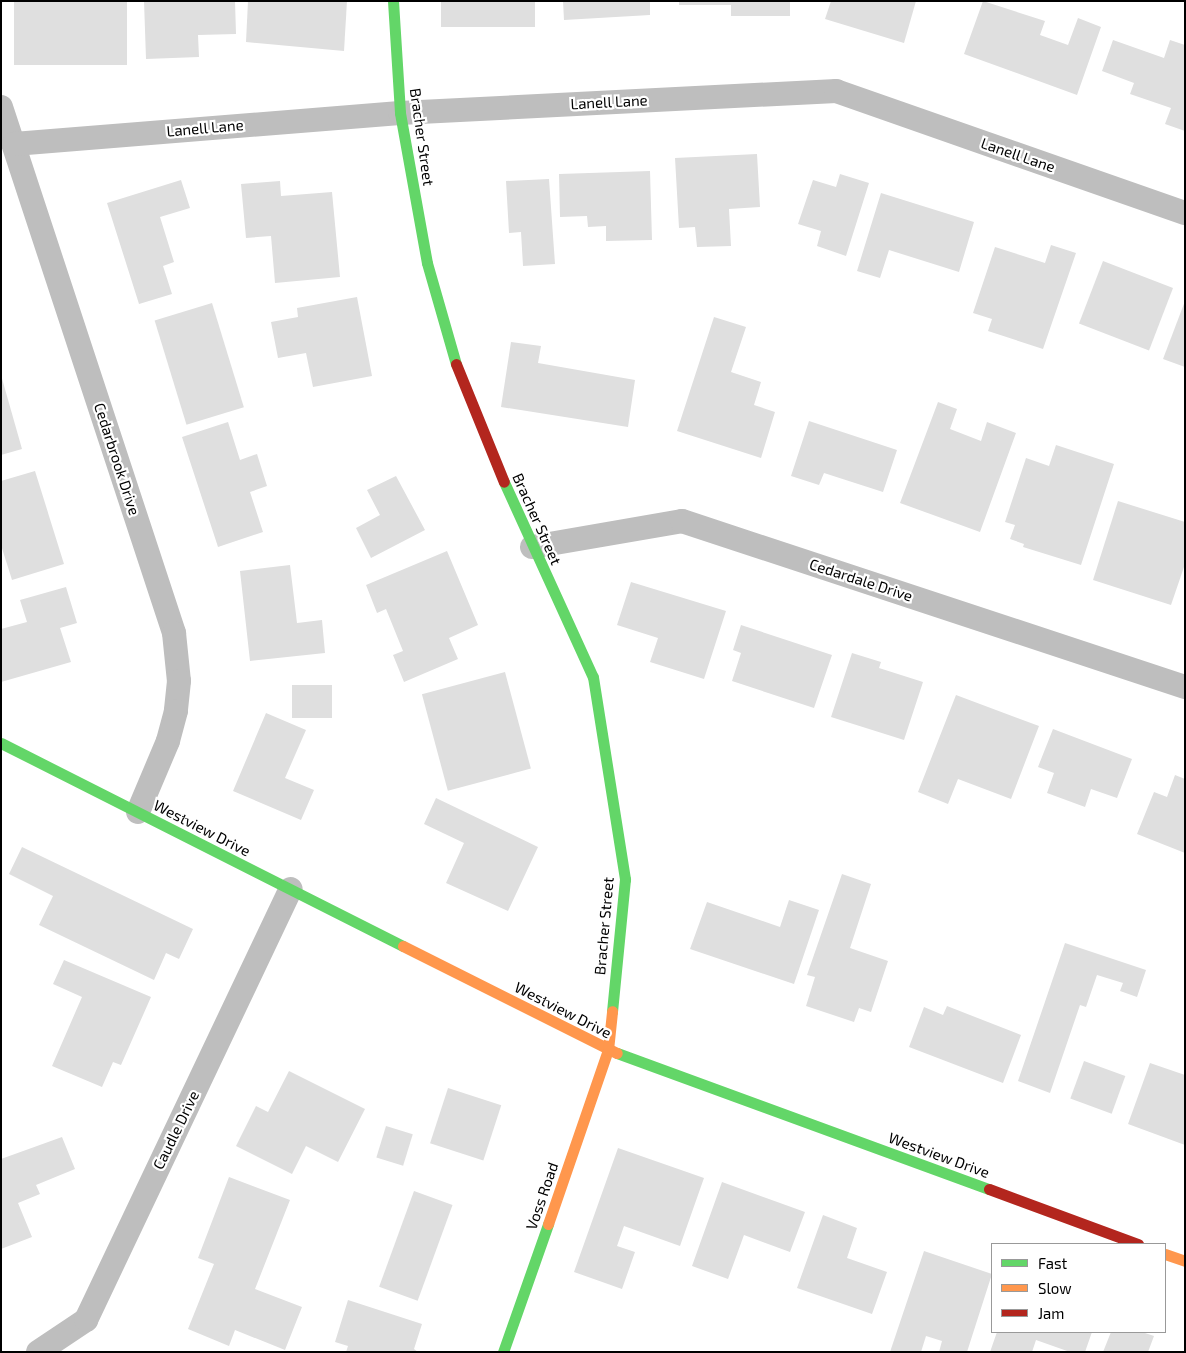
<!DOCTYPE html>
<style>
body{margin:0}
#map{position:relative;width:1186px;height:1353px;overflow:hidden;background:#fff;font-family:"Exo 2",sans-serif}
div>[style]{position:absolute}
.building>*{inset:0;background:#dfdfdf;transform-origin:0 0}
.street>*{height:24px;margin:-12px;padding:0 12px;transform-origin:12px;border-radius:12px;background:#bebebe}
.fast>*{height:11px;margin:-5.5px;padding:0 5.5px;transform-origin:5.5px;border-radius:5.5px;background:#63d668}
.slow>*{height:11px;margin:-5.5px;padding:0 5.5px;transform-origin:5.5px;border-radius:5.5px;background:#ff974d}
.jam>*{height:11px;margin:-5.5px;padding:0 5.5px;transform-origin:5.5px;border-radius:5.5px;background:#b3261e}
span{translate:-50% -50%;white-space:nowrap;text-align:center;line-height:1.15;-webkit-text-stroke:4.5px #fff;paint-order:stroke}
.street-label{font-size:15px;color:#000}
.frame{position:absolute;inset:0;border:2px solid #000;pointer-events:none}
.legend{position:absolute;left:991px;top:1243px;width:175px;height:90px;box-sizing:border-box;background:#fff;border:1px solid #999;margin:0;padding:6px 9px;list-style:none;font-size:15px;color:#000}
.legend li{display:flex;align-items:center;gap:10px;height:25px}
.legend b{width:25px;border:1px solid #999}
</style>
<div id="map">
<div class="building">
<div style="left:14px;top:1px;width:113px;height:64px"></div>
<div style="clip-path:polygon(144px 1px,235px 1px,236px 34px,198px 35px,199px 57px,146px 59px)"></div>
<div style="clip-path:polygon(248px 1px,347px 1px,344px 51px,246px 42px)"></div>
<div style="left:441px;top:1px;width:94px;height:26px"></div>
<div style="clip-path:polygon(563px 1px,650px 1px,650px 15px,564px 20px)"></div>
<div style="clip-path:polygon(679px 1px,790px 1px,790px 16px,731px 16px,731px 5px,679px 5px)"></div>
<div style="clip-path:polygon(831px 1px,916px 1px,904px 43px,825px 19px)"></div>
<div style="clip-path:polygon(983px 1px,1045px 21px,1040px 35px,1068px 45px,1078px 18px,1101px 27px,1077px 95px,964px 54px)"></div>
<div style="clip-path:polygon(1113px 40px,1164px 58px,1170px 40px,1185px 45px,1185px 131px,1165px 124px,1171px 108px,1130px 94px,1134px 83px,1102px 71px)"></div>
<div style="clip-path:polygon(757px 154px,760px 207px,729px 209px,731px 246px,697px 247px,695px 227px,679px 228px,675px 158px)"></div>
<div style="clip-path:polygon(650px 171px,652px 240px,606px 241px,606px 226px,588px 227px,587px 216px,560px 217px,559px 174px)"></div>
<div style="clip-path:polygon(840px 174px,869px 183px,846px 256px,817px 246px,821px 231px,798px 224px,813px 180px,836px 187px)"></div>
<div style="clip-path:polygon(549px 179px,555px 264px,523px 266px,521px 232px,509px 233px,506px 181px)"></div>
<div style="clip-path:polygon(181px 180px,190px 208px,160px 217px,174px 262px,163px 266px,172px 294px,139px 304px,107px 203px)"></div>
<div style="clip-path:polygon(280px 181px,281px 196px,332px 192px,340px 277px,275px 283px,271px 236px,246px 238px,241px 184px)"></div>
<div style="clip-path:polygon(881px 193px,974px 222px,959px 272px,889px 250px,880px 278px,857px 271px)"></div>
<div style="clip-path:polygon(1051px 245px,1076px 253px,1043px 349px,988px 331px,992px 319px,973px 313px,995px 247px,1045px 263px)"></div>
<div style="left:1103px;top:261px;width:75px;height:67px;rotate:21deg"></div>
<div style="clip-path:polygon(357px 297px,372px 376px,313px 387px,306px 353px,278px 358px,271px 322px,298px 317px,297px 308px)"></div>
<div style="clip-path:polygon(1185px 301px,1185px 367px,1163px 359px)"></div>
<div style="left:212px;top:303px;width:109px;height:60px;rotate:73deg"></div>
<div style="clip-path:polygon(714px 317px,746px 327px,731px 372px,761px 382px,754px 405px,775px 412px,761px 458px,677px 431px)"></div>
<div style="clip-path:polygon(511px 342px,541px 346px,538px 363px,635px 380px,628px 427px,501px 407px)"></div>
<div style="clip-path:polygon(1px 375px,22px 449px,1px 455px)"></div>
<div style="clip-path:polygon(938px 402px,957px 409px,950px 429px,981px 441px,987px 422px,1016px 433px,980px 532px,900px 503px)"></div>
<div style="clip-path:polygon(809px 421px,897px 450px,883px 492px,824px 473px,819px 485px,791px 476px)"></div>
<div style="clip-path:polygon(228px 422px,240px 460px,257px 454px,267px 486px,250px 492px,263px 532px,218px 547px,182px 437px)"></div>
<div style="clip-path:polygon(1056px 445px,1114px 464px,1081px 565px,1023px 547px,1024px 544px,1010px 539px,1015px 525px,1005px 522px,1026px 458px,1049px 466px)"></div>
<div style="clip-path:polygon(35px 471px,64px 564px,12px 580px,1px 545px,1px 481px)"></div>
<div style="clip-path:polygon(396px 476px,425px 530px,371px 558px,356px 528px,380px 515px,367px 490px)"></div>
<div style="clip-path:polygon(1118px 501px,1185px 522px,1185px 564px,1171px 605px,1093px 580px)"></div>
<div style="clip-path:polygon(447px 551px,478px 625px,449px 638px,458px 659px,404px 682px,393px 655px,403px 651px,386px 609px,377px 613px,366px 585px)"></div>
<div style="clip-path:polygon(290px 565px,297px 623px,322px 620px,325px 653px,250px 661px,240px 571px)"></div>
<div style="clip-path:polygon(631px 582px,726px 611px,704px 679px,650px 662px,658px 638px,617px 625px)"></div>
<div style="clip-path:polygon(66px 587px,77px 623px,60px 628px,71px 662px,1px 682px,1px 629px,27px 622px,20px 600px)"></div>
<div style="clip-path:polygon(741px 625px,832px 655px,814px 708px,732px 681px,741px 653px,733px 650px)"></div>
<div style="clip-path:polygon(852px 653px,881px 662px,879px 668px,923px 682px,904px 740px,831px 717px)"></div>
<div style="left:505px;top:672px;width:100px;height:86px;rotate:75deg"></div>
<div style="left:292px;top:685px;width:40px;height:33px"></div>
<div style="clip-path:polygon(956px 695px,1039px 726px,1011px 799px,958px 779px,948px 804px,918px 792px)"></div>
<div style="clip-path:polygon(266px 713px,306px 730px,285px 778px,314px 790px,301px 820px,233px 791px)"></div>
<div style="clip-path:polygon(1053px 729px,1132px 759px,1117px 798px,1091px 789px,1085px 807px,1047px 793px,1054px 773px,1038px 767px)"></div>
<div style="clip-path:polygon(1175px 775px,1185px 779px,1185px 853px,1137px 834px,1154px 792px,1167px 797px)"></div>
<div style="clip-path:polygon(436px 798px,538px 847px,508px 911px,446px 883px,464px 843px,424px 824px)"></div>
<div style="clip-path:polygon(22px 847px,193px 929px,179px 959px,166px 953px,154px 980px,39px 925px,53px 896px,9px 874px)"></div>
<div style="clip-path:polygon(842px 874px,871px 884px,850px 948px,888px 961px,871px 1012px,859px 1008px,854px 1022px,806px 1006px,815px 977px,807px 975px)"></div>
<div style="clip-path:polygon(789px 900px,819px 910px,794px 984px,690px 949px,707px 902px,780px 927px)"></div>
<div style="clip-path:polygon(1065px 943px,1146px 970px,1137px 997px,1120px 991px,1123px 983px,1097px 975px,1086px 1007px,1080px 1005px,1050px 1093px,1018px 1081px)"></div>
<div style="clip-path:polygon(64px 960px,151px 997px,121px 1065px,113px 1062px,102px 1087px,52px 1066px,82px 997px,53px 984px)"></div>
<div style="clip-path:polygon(947px 1006px,1021px 1035px,1003px 1083px,909px 1047px,924px 1007px,943px 1015px)"></div>
<div style="left:1084px;top:1061px;width:44px;height:40px;rotate:20deg"></div>
<div style="clip-path:polygon(1150px 1063px,1185px 1075px,1185px 1145px,1128px 1124px)"></div>
<div style="clip-path:polygon(289px 1071px,365px 1109px,338px 1162px,306px 1146px,292px 1174px,236px 1146px,256px 1106px,268px 1112px)"></div>
<div style="left:448px;top:1088px;width:56px;height:58px;rotate:18deg"></div>
<div style="left:386px;top:1126px;width:28px;height:33px;rotate:17deg"></div>
<div style="clip-path:polygon(62px 1137px,75px 1169px,36px 1185px,40px 1194px,18px 1203px,32px 1237px,1px 1249px,1px 1159px)"></div>
<div style="clip-path:polygon(618px 1148px,704px 1178px,680px 1246px,624px 1226px,617px 1246px,635px 1252px,622px 1289px,574px 1272px)"></div>
<div style="clip-path:polygon(229px 1177px,290px 1200px,255px 1289px,302px 1307px,285px 1350px,235px 1330px,229px 1346px,188px 1329px,214px 1264px,198px 1258px)"></div>
<div style="clip-path:polygon(722px 1182px,805px 1212px,790px 1252px,744px 1235px,728px 1279px,692px 1266px)"></div>
<div style="left:414px;top:1191px;width:41px;height:102px;rotate:20deg"></div>
<div style="clip-path:polygon(823px 1215px,857px 1228px,847px 1258px,887px 1272px,872px 1314px,797px 1288px)"></div>
<div style="clip-path:polygon(924px 1251px,992px 1274px,967px 1352px,939px 1352px,942px 1341px,926px 1336px,921px 1352px,890px 1352px)"></div>
<div style="clip-path:polygon(348px 1300px,422px 1324px,414px 1349px,418px 1352px,346px 1352px,348px 1346px,335px 1342px)"></div>
<div style="clip-path:polygon(997px 1332px,1092px 1332px,1085px 1352px,1070px 1352px,1036px 1340px,1032px 1352px,990px 1352px)"></div>
<div style="clip-path:polygon(1111px 1332px,1142px 1332px,1154px 1336px,1148px 1352px,1103px 1352px)"></div>
</div>
<div class="street">
<div style="left:1px;top:107px;width:554px;rotate:71.79deg"></div>
<div style="left:174px;top:633px;width:48px;rotate:84.1deg"></div>
<div style="left:179px;top:681px;width:30px;rotate:96deg"></div>
<div style="left:176px;top:711px;width:31px;rotate:105deg"></div>
<div style="left:168px;top:741px;width:77px;rotate:112.9deg"></div>
<div style="left:14px;top:144px;width:387px;rotate:-4.6deg"></div>
<div style="left:400px;top:113px;width:437px;rotate:-2.9deg"></div>
<div style="left:836px;top:91px;width:370px;rotate:19.3deg"></div>
<div style="left:532px;top:547px;width:152px;rotate:-9.8deg"></div>
<div style="left:682px;top:521px;width:530px;rotate:18.26deg"></div>
<div style="left:38px;top:1352px;width:58px;rotate:-33.7deg"></div>
<div style="left:86px;top:1320px;width:477px;rotate:-64.6deg"></div>
</div>
<div class="fast">
<div style="left:393px;top:1px;width:112px;rotate:86.4deg"></div>
<div style="left:400px;top:113px;width:152px;rotate:79.8deg"></div>
<div style="left:427px;top:263px;width:105px;rotate:74deg"></div>
<div style="left:504px;top:482px;width:214px;rotate:65.5deg"></div>
<div style="left:593px;top:677px;width:205px;rotate:81deg"></div>
<div style="left:625px;top:879px;width:133px;rotate:95.6deg"></div>
<div style="left:1px;top:743px;width:450px;rotate:26.8deg"></div>
<div style="left:617px;top:1053px;width:396px;rotate:20.1deg"></div>
<div style="left:503px;top:1352px;width:136px;rotate:-70.6deg"></div>
</div>
<div class="slow">
<div style="left:403px;top:946px;width:239px;rotate:26.6deg"></div>
<div style="left:548px;top:1224px;width:184px;rotate:-71deg"></div>
<div style="left:608px;top:1050px;width:39px;rotate:-84deg"></div>
<div style="left:1165px;top:1254px;width:21px;rotate:19deg"></div>
</div>
<div class="jam">
<div style="left:456px;top:364px;width:127px;rotate:67.9deg"></div>
<div style="left:989px;top:1189px;width:159px;rotate:20.3deg"></div>
</div>
<div class="street-label">
<span style="left:609px;top:102px;rotate:-3deg">Lanell Lane</span>
<span style="left:205px;top:128px;rotate:-5deg">Lanell Lane</span>
<span style="left:422px;top:137px;rotate:82deg">Bracher Street</span>
<span style="left:1018px;top:155px;rotate:19deg">Lanell Lane</span>
<span style="left:117px;top:459px;rotate:72deg">Cedarbrook Drive</span>
<span style="left:537px;top:519px;rotate:66deg">Bracher Street</span>
<span style="left:861px;top:580px;rotate:18deg">Cedardale Drive</span>
<span style="left:202px;top:828px;rotate:27deg">Westview Drive</span>
<span style="left:604px;top:926px;rotate:-85deg">Bracher Street</span>
<span style="left:563px;top:1010px;rotate:27deg">Westview Drive</span>
<span style="left:176px;top:1130px;rotate:-64deg">Caudle Drive</span>
<span style="left:939px;top:1155px;rotate:20deg">Westview Drive</span>
<span style="left:542px;top:1196px;rotate:-71deg">Voss Road</span>
</div>
<div class="frame"></div>
<ul class="legend">
<li><b style="height:6px;background:#63d668"></b>Fast</li>
<li><b style="height:6px;background:#ff974d"></b>Slow</li>
<li><b style="height:6px;background:#b3261e"></b>Jam</li>
</ul>
</div>
